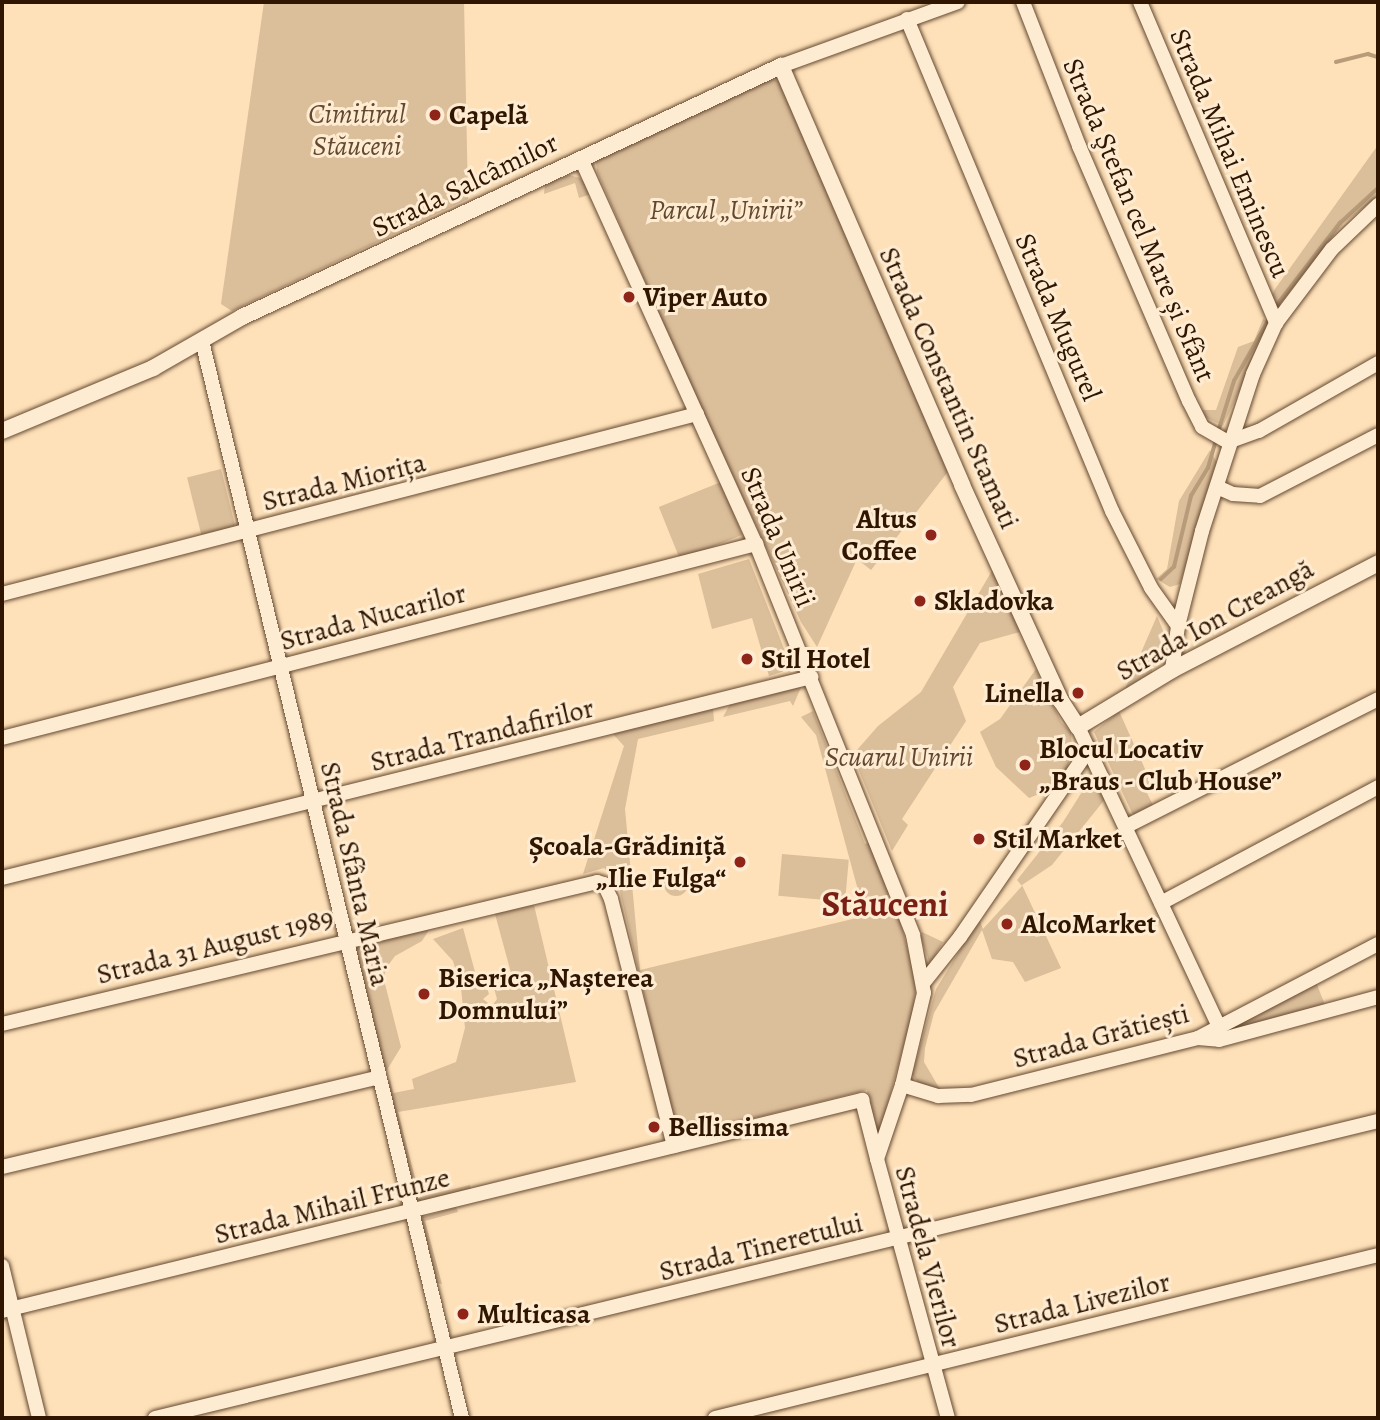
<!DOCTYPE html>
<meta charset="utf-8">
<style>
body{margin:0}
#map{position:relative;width:1380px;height:1420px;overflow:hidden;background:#fee1b9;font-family:Alegreya,serif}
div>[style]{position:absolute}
.green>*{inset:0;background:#dbbe9a;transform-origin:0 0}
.round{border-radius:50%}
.stream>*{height:3.5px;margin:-1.75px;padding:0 1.75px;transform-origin:1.75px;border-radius:1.75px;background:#b89c7a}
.roads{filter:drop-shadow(0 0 2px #64482f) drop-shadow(0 0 2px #64482f)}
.minor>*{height:14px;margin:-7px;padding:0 7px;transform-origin:7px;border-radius:7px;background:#feecd2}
.tertiary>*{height:16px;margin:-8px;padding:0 8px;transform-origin:8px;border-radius:8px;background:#feecd2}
.dots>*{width:19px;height:19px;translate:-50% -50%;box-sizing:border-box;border:4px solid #feecd2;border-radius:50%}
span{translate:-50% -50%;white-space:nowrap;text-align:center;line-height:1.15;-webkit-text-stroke:6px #feecd2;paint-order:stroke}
.park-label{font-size:28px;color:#63482f;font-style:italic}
.poi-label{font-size:28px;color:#301501;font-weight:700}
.left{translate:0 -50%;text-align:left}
.right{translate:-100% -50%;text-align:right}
.street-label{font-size:28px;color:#301501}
.district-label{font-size:35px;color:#7a1f14;font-weight:700}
.frame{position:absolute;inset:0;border:4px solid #301501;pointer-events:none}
</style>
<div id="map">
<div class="green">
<div style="clip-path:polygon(264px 2px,464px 2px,468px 199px,232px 311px,221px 304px)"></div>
<div style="clip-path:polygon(767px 78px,780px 81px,947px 466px,947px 473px,871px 570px,857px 559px,817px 647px,801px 622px,695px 395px,597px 172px,596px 161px,606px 154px)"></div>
<div style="clip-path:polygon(1378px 145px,1378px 196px,1344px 223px,1279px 306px,1270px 299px,1275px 289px)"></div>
<div style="clip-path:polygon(569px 175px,580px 178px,594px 193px,579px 198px,575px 183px,544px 194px,545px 184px)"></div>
<div style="clip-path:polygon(1263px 319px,1271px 323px,1223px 426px,1205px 417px,1202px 410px,1216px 410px,1238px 347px,1254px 341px)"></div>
<div style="clip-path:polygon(1210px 450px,1217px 463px,1213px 480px,1180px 584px,1170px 587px,1156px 579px,1167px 569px,1179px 501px)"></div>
<div style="left:221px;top:469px;width:59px;height:35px;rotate:76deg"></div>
<div style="left:721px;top:482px;width:57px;height:67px;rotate:68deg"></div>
<div style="clip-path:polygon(749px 559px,790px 664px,785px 671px,769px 676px,752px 618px,712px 629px,698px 574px)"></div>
<div style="clip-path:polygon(993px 569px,1020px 632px,980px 643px,953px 687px,966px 721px,902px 819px,908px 825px,892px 851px,855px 761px,857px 750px,878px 726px,921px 692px)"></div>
<div style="clip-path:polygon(1157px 616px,1164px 633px,1151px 673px,1125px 689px)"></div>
<div style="clip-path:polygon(1036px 669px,1061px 722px,1071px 732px,1072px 747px,1067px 771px,1047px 791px,1029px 798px,996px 767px,980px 732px,1000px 719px)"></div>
<div style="clip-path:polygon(802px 685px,793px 706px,790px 701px,723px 717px,730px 704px)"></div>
<div style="clip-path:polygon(713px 708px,714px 721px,638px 739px,625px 809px,640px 970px,865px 916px,816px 735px,801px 717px,813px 711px,865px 844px,871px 842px,889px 894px,882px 899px,885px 910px,897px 908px,916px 982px,913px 1012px,877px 1142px,867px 1090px,677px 1137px,618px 883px,604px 868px,583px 874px,624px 746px,613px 734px)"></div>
<div style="clip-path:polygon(1119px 711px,1154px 789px,1147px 793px,1153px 805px,1133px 815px,1094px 732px)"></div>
<div style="clip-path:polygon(1092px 776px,1106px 798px,1052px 865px,1022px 885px,1061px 968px,1025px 982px,1013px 962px,992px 959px,982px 930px,934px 1013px,925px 1048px,924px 1062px,941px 1091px,920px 1085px,912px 1075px,936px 989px,979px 919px,983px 929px,1022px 886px,1017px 880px,1063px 822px)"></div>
<div style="left:782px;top:854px;width:67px;height:42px;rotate:5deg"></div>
<div class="round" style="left:664px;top:872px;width:24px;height:24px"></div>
<div style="clip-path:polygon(534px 905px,576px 1082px,398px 1112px,420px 1197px,470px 1185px,471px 1190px,421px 1202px,415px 1196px,387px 1085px,390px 1079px,393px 1093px,414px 1089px,412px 1079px,456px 1062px,465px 1028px,461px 988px,485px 982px,489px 994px,483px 999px,492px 1006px,497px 999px,492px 981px,511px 973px,495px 914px)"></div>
<div style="clip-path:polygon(461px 921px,429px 930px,422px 941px,395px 956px,386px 968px,384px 980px,401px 1047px,387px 1070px,383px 1068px,355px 945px)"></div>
<div style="clip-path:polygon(463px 928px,477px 979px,460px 983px,453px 961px,433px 939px)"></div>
<div style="clip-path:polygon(922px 932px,943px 942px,930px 964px,920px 936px)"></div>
<div style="clip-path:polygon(1316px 982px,1325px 1005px,1213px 1035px)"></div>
<div style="clip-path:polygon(456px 1207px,458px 1212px,425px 1221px,442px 1284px,436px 1283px,421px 1222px,423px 1217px)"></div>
</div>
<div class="stream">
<div style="left:1336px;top:62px;width:33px;rotate:-14deg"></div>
<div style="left:1368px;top:54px;width:10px;rotate:17deg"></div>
<div style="left:1276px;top:306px;width:105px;rotate:-52.4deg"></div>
<div style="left:1340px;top:223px;width:52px;rotate:-42.6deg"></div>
<div style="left:1219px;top:429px;width:50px;rotate:-72.6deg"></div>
<div style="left:1234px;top:381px;width:69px;rotate:-60.5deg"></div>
<div style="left:1161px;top:579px;width:18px;rotate:-43deg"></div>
<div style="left:1174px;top:567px;width:73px;rotate:-76.5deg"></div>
<div style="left:1191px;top:496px;width:33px;rotate:-59deg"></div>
<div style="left:1208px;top:468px;width:26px;rotate:-74deg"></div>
</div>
<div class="roads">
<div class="minor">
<div style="left:1023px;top:2px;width:155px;rotate:68.7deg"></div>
<div style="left:1079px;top:146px;width:278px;rotate:66.7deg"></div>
<div style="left:1189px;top:401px;width:29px;rotate:63deg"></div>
<div style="left:1202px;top:427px;width:30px;rotate:30deg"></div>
<div style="left:1140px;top:2px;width:349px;rotate:67deg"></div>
<div style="left:907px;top:19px;width:533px;rotate:67.38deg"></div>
<div style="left:1112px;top:511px;width:86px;rotate:63.1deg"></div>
<div style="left:1151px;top:588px;width:47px;rotate:54.6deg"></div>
<div style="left:781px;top:66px;width:188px;rotate:-19.9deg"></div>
<div style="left:581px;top:159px;width:423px;rotate:65.6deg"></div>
<div style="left:756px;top:544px;width:421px;rotate:68.1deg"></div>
<div style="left:913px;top:935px;width:59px;rotate:79.3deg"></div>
<div style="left:924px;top:993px;width:95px;rotate:103.4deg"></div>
<div style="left:902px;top:1085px;width:78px;rotate:108.7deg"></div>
<div style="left:877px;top:1159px;width:269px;rotate:74.7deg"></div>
<div style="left:202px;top:341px;width:1108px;rotate:76.43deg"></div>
<div style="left:1228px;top:442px;width:33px;rotate:-20deg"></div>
<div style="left:1259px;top:431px;width:137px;rotate:-29.7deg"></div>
<div style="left:1217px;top:487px;width:17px;rotate:24deg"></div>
<div style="left:1233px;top:494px;width:27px;rotate:4deg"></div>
<div style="left:1260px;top:496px;width:133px;rotate:-27.3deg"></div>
<div style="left:2px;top:594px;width:718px;rotate:-14.52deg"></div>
<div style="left:1172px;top:670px;width:44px;rotate:-82.2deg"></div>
<div style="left:1178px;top:626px;width:98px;rotate:-75.8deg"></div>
<div style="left:1202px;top:531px;width:165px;rotate:-72deg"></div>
<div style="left:1253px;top:374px;width:56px;rotate:-65.7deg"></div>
<div style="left:1276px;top:323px;width:93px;rotate:-52.9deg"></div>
<div style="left:1332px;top:249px;width:64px;rotate:-43.7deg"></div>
<div style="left:1078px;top:727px;width:331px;rotate:64.8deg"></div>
<div style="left:2px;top:738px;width:779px;rotate:-14.43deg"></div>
<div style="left:1127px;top:826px;width:281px;rotate:-26.8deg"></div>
<div style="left:2px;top:878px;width:834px;rotate:-13.95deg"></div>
<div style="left:1161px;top:903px;width:246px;rotate:-28.1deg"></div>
<div style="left:924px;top:982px;width:58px;rotate:-51.3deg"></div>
<div style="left:960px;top:937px;width:229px;rotate:-55.5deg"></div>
<div style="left:2px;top:1024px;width:612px;rotate:-13.42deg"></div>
<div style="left:597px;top:882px;width:7px;rotate:16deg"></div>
<div style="left:604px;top:884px;width:17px;rotate:65deg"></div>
<div style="left:611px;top:899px;width:255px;rotate:75.7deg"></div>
<div style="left:1198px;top:1038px;width:21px;rotate:5deg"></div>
<div style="left:1219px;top:1040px;width:165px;rotate:-15.1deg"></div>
<div style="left:902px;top:1085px;width:38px;rotate:17deg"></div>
<div style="left:938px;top:1096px;width:33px;rotate:-2deg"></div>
<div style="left:971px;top:1095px;width:234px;rotate:-14.1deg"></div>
<div style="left:1198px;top:1038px;width:203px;rotate:-27.6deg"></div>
<div style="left:2px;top:1167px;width:388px;rotate:-13.4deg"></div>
<div style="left:2px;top:1266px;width:156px;rotate:76.3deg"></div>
<div style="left:2px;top:1311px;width:886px;rotate:-13.79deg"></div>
<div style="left:862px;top:1100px;width:61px;rotate:75.7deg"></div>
<div style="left:155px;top:1418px;width:1259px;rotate:-13.65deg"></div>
<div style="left:715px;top:1418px;width:683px;rotate:-13.81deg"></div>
</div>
<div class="tertiary">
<div style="left:2px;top:431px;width:164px;rotate:-22.6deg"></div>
<div style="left:153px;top:368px;width:103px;rotate:-29.8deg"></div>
<div style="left:242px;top:317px;width:595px;rotate:-24.97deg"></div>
<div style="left:781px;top:66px;width:456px;rotate:66.6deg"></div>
<div style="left:962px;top:485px;width:238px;rotate:65.4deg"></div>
<div style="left:1061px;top:701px;width:31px;rotate:57deg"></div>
<div style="left:1078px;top:727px;width:110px;rotate:-31.2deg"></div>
<div style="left:1172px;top:670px;width:232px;rotate:-27.4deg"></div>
</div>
</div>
<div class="dots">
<div style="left:435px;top:115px;background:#8f2418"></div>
<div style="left:629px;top:297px;background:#8f2418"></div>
<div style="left:931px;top:535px;background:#8f2418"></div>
<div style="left:920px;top:601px;background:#8f2418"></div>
<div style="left:747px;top:659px;background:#8f2418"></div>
<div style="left:1078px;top:693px;background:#8f2418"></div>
<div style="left:1025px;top:765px;background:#8f2418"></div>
<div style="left:979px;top:839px;background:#8f2418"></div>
<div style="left:740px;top:862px;background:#8f2418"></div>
<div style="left:1007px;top:924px;background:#8f2418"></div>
<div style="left:424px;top:994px;background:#8f2418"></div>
<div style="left:654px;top:1127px;background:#8f2418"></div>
<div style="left:463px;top:1314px;background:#8f2418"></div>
</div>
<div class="park-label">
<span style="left:357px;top:130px">Cimitirul<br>Stăuceni</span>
<span style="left:726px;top:210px">Parcul „Unirii”</span>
<span style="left:899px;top:757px">Scuarul Unirii</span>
</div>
<div class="poi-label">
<span class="left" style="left:449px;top:115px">Capelă</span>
<span class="left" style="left:643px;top:297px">Viper Auto</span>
<span class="right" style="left:917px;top:535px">Altus<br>Coffee</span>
<span class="left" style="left:934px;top:601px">Skladovka</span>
<span class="left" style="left:761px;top:659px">Stil Hotel</span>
<span class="right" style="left:1064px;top:693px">Linella</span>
<span class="left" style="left:1039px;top:765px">Blocul Locativ<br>„Braus - Club House”</span>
<span class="left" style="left:993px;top:839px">Stil Market</span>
<span class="right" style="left:726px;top:862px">Școala-Grădiniță<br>„Ilie Fulga“</span>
<span class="left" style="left:1021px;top:924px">AlcoMarket</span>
<span class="left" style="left:438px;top:994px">Biserica „Nașterea<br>Domnului”</span>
<span class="left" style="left:668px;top:1127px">Bellissima</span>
<span class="left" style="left:477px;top:1314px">Multicasa</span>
</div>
<div class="street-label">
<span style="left:1230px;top:153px;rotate:67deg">Strada Mihai Eminescu</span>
<span style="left:465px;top:185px;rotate:-26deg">Strada Salcâmilor</span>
<span style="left:1139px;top:220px;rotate:67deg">Strada Ştefan cel Mare și Sfânt</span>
<span style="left:1058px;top:317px;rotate:67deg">Strada Mugurel</span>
<span style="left:949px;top:388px;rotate:66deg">Strada Constantin Stamati</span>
<span style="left:344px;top:482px;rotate:-14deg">Strada Miorița</span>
<span style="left:778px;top:537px;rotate:67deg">Strada Unirii</span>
<span style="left:373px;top:617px;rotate:-15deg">Strada Nucarilor</span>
<span style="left:1215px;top:620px;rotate:-29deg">Strada Ion Creangă</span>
<span style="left:482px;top:735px;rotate:-14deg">Strada Trandafirilor</span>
<span style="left:355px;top:874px;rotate:77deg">Strada Sfânta Maria</span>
<span style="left:215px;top:946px;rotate:-14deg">Strada 31 August 1989</span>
<span style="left:1101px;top:1036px;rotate:-15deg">Strada Grătiești</span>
<span style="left:332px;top:1206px;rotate:-14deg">Strada Mihail Frunze</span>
<span style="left:761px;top:1247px;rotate:-14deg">Strada Tineretului</span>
<span style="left:928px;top:1257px;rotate:75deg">Stradela Vierilor</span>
<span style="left:1082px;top:1303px;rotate:-14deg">Strada Livezilor</span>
</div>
<div class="district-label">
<span style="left:885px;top:904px">Stăuceni</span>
</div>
<div class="frame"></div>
</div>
